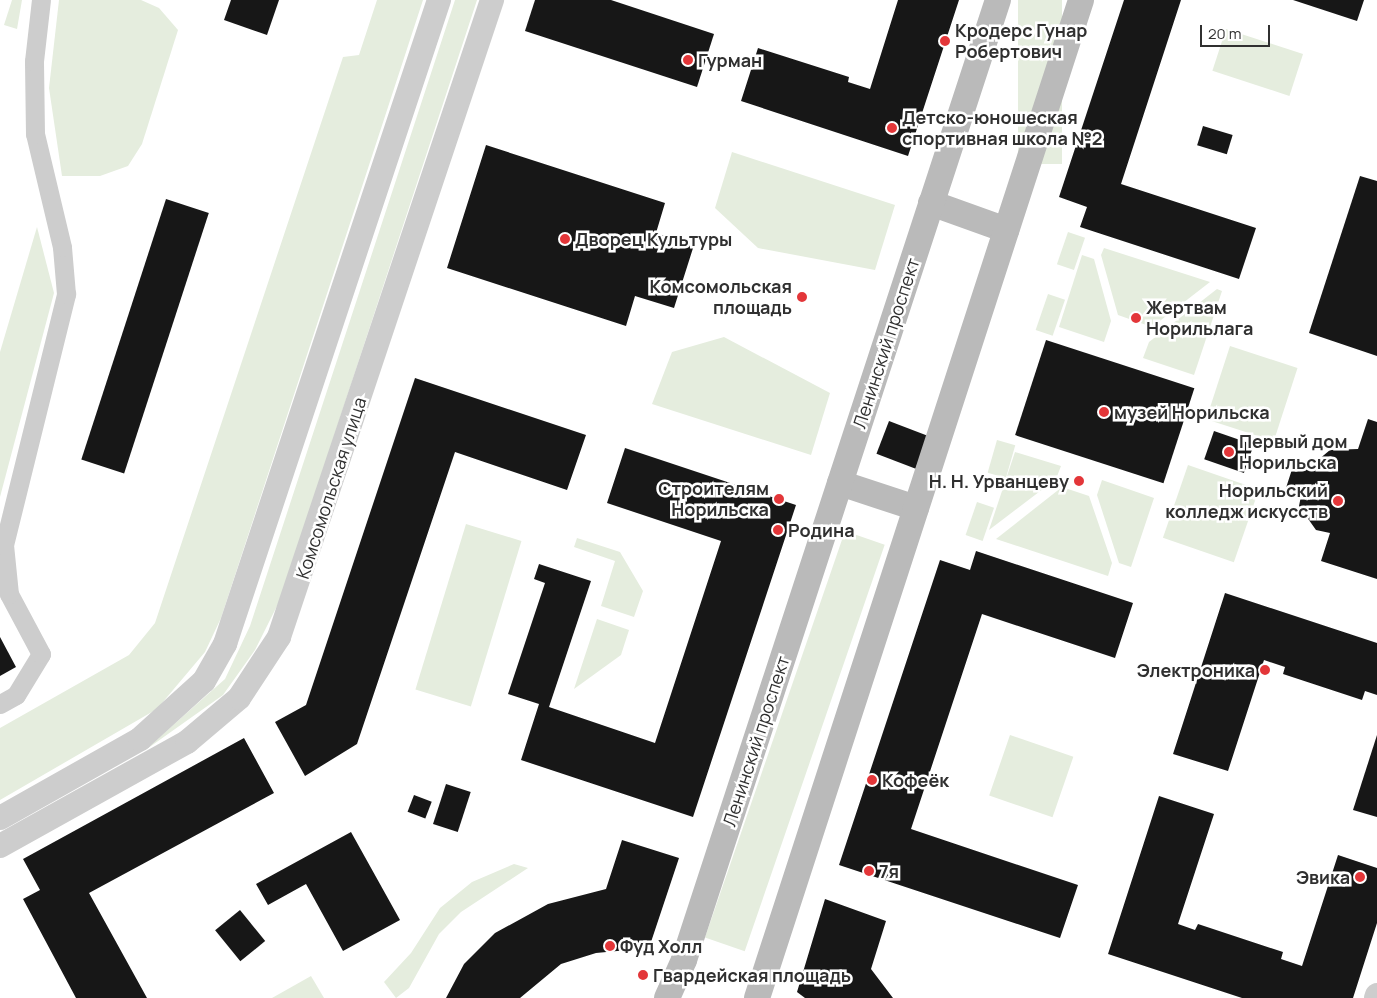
<!DOCTYPE html>
<meta charset="utf-8">
<style>
body{margin:0}
#map{position:relative;width:1377px;height:998px;overflow:hidden;background:#fff;font-family:Manrope,sans-serif}
div>[style]{position:absolute}
.green>*{inset:0;background:#e5edde;transform-origin:0 0}
.building>*{inset:0;background:#171717;transform-origin:0 0}
.minor>*{height:19px;margin:-9.5px;padding:0 9.5px;transform-origin:9.5px;border-radius:9.5px;background:#cdcdcd}
.tertiary>*{height:24px;margin:-12px;padding:0 12px;transform-origin:12px;border-radius:12px;background:#cdcdcd}
.secondary>*{height:26px;margin:-13px;padding:0 13px;transform-origin:13px;border-radius:13px;background:#bababa}
.dots>*{width:14px;height:14px;translate:-50% -50%;box-sizing:border-box;border:2px solid #fff;border-radius:50%}
span{translate:-50% -50%;white-space:nowrap;text-align:center;line-height:1.15;-webkit-text-stroke:5px #fff;paint-order:stroke}
.poi-label{font-size:18px;color:#303030;font-weight:700}
.left{translate:0 -50%;text-align:left}
.right{translate:-100% -50%;text-align:right}
.street-label{font-size:18px;color:#303030}
.scale{position:absolute;left:1200px;top:25px;width:70px;height:22px;box-sizing:border-box;border:2px solid #303030;border-top:0;padding-left:6px;font-size:15px;line-height:18px;white-space:nowrap;color:#303030;-webkit-text-stroke:4px #fff;paint-order:stroke}
</style>
<div id="map">
<div class="green">
<div style="clip-path:polygon(12px 0,22px 0,17px 29px,4px 25px)"></div>
<div style="clip-path:polygon(59px 0,141px 0,159px 8px,178px 30px,142px 144px,128px 166px,100px 176px,62px 176px,49px 88px)"></div>
<div style="clip-path:polygon(377px 0,423px 0,221px 618px,205px 652px,157px 709px,0 800px,0 728px,129px 655px,155px 623px,343px 57px,359px 55px)"></div>
<div style="clip-path:polygon(455px 0,477px 0,281px 598px,255px 650px,223px 695px,144px 751px,225px 679px,250px 626px)"></div>
<div style="left:1018px;top:0;width:44px;height:164px"></div>
<div style="left:1226px;top:29px;width:81px;height:44px;rotate:18deg"></div>
<div style="clip-path:polygon(732px 152px,895px 205px,875px 270px,758px 248px,715px 208px)"></div>
<div style="clip-path:polygon(37px 227px,54px 293px,0 497px,0 352px)"></div>
<div style="left:1068px;top:232px;width:18px;height:34px;rotate:19deg"></div>
<div style="clip-path:polygon(1104px 248px,1210px 282px,1152px 327px,1118px 315px,1101px 255px)"></div>
<div style="clip-path:polygon(1082px 255px,1094px 259px,1111px 321px,1104px 342px,1059px 327px)"></div>
<div style="clip-path:polygon(1217px 289px,1222px 291px,1194px 375px,1143px 358px,1149px 342px)"></div>
<div style="left:1048px;top:294px;width:18px;height:38px;rotate:19deg"></div>
<div style="clip-path:polygon(724px 337px,830px 393px,811px 455px,652px 404px,672px 352px)"></div>
<div style="left:1230px;top:346px;width:71px;height:77px;rotate:18deg"></div>
<div style="left:997px;top:440px;width:19px;height:34px;rotate:16deg"></div>
<div style="clip-path:polygon(1015px 452px,1061px 466px,1056px 479px,989px 530px)"></div>
<div style="left:1188px;top:465px;width:75px;height:77px;rotate:19deg"></div>
<div style="clip-path:polygon(1102px 480px,1154px 498px,1131px 567px,1119px 563px,1097px 495px)"></div>
<div style="clip-path:polygon(1062px 487px,1089px 496px,1112px 563px,1108px 576px,996px 539px)"></div>
<div style="left:977px;top:502px;width:18px;height:35px;rotate:19deg"></div>
<div style="left:466px;top:524px;width:58px;height:173px;rotate:17deg"></div>
<div style="left:845px;top:531px;width:42px;height:430px;rotate:19deg"></div>
<div style="clip-path:polygon(577px 538px,620px 552px,643px 591px,634px 617px,601px 606px,615px 561px,574px 547px)"></div>
<div style="clip-path:polygon(597px 619px,629px 630px,621px 655px,574px 689px)"></div>
<div style="left:1010px;top:735px;width:67px;height:64px;rotate:19deg"></div>
<div style="clip-path:polygon(514px 864px,528px 868px,461px 912px,439px 934px,409px 988px,396px 998px,384px 982px,411px 953px,440px 908px,472px 882px)"></div>
<div style="clip-path:polygon(311px 976px,324px 998px,272px 998px)"></div>
</div>
<div class="building">
<div style="clip-path:polygon(231px 0,279px 0,267px 35px,224px 20px)"></div>
<div style="clip-path:polygon(535px 0,611px 0,714px 34px,697px 87px,525px 31px)"></div>
<div style="clip-path:polygon(898px 0,959px 0,908px 156px,741px 101px,758px 48px,849px 77px,848px 82px,870px 89px)"></div>
<div style="clip-path:polygon(1124px 0,1181px 0,1121px 184px,1256px 228px,1239px 279px,1080px 227px,1087px 207px,1059px 197px)"></div>
<div style="clip-path:polygon(1293px 0,1364px 0,1357px 21px)"></div>
<div style="left:1203px;top:126px;width:31px;height:20px;rotate:17deg"></div>
<div style="clip-path:polygon(486px 145px,665px 203px,656px 233px,694px 245px,674px 308px,635px 296px,626px 326px,447px 268px)"></div>
<div style="clip-path:polygon(1360px 176px,1377px 181px,1377px 356px,1309px 333px)"></div>
<div style="left:166px;top:199px;width:45px;height:274px;rotate:18deg"></div>
<div style="left:1046px;top:340px;width:156px;height:100px;rotate:18deg"></div>
<div style="clip-path:polygon(415px 378px,586px 435px,567px 490px,455px 452px,357px 744px,305px 776px,275px 722px,306px 705px)"></div>
<div style="clip-path:polygon(1368px 419px,1377px 422px,1377px 579px,1321px 561px,1330px 533px,1316px 530px,1299px 506px,1301px 496px,1285px 491px,1295px 460px,1312px 465px,1330px 450px,1358px 449px)"></div>
<div style="left:889px;top:421px;width:42px;height:35px;rotate:21deg"></div>
<div style="left:1214px;top:431px;width:42px;height:30px;rotate:19deg"></div>
<div style="clip-path:polygon(625px 448px,796px 505px,693px 817px,521px 760px,539px 704px,508px 694px,545px 583px,534px 579px,539px 564px,591px 581px,549px 707px,655px 743px,721px 541px,607px 503px)"></div>
<div style="clip-path:polygon(976px 551px,1133px 603px,1115px 658px,982px 614px,911px 829px,1078px 885px,1060px 938px,839px 865px,940px 560px,970px 570px)"></div>
<div style="clip-path:polygon(1225px 593px,1377px 643px,1377px 695px,1365px 691px,1362px 700px,1283px 674px,1285px 667px,1264px 660px,1228px 771px,1173px 754px)"></div>
<div style="clip-path:polygon(0 637px,16px 667px,0 676px)"></div>
<div style="clip-path:polygon(1377px 735px,1377px 817px,1353px 810px)"></div>
<div style="clip-path:polygon(244px 738px,274px 793px,89px 893px,147px 998px,76px 998px,23px 899px,40px 890px,23px 859px)"></div>
<div style="left:446px;top:784px;width:26px;height:42px;rotate:18deg"></div>
<div style="left:414px;top:795px;width:19px;height:18px;rotate:21deg"></div>
<div style="clip-path:polygon(1159px 796px,1214px 814px,1178px 924px,1195px 930px,1198px 924px,1283px 952px,1281px 959px,1302px 966px,1338px 855px,1377px 868px,1377px 923px,1353px 998px,1242px 998px,1108px 954px)"></div>
<div style="clip-path:polygon(351px 832px,400px 920px,343px 951px,306px 884px,268px 905px,256px 884px)"></div>
<div style="clip-path:polygon(622px 840px,679px 858px,649px 948px,596px 953px,561px 964px,520px 998px,446px 998px,464px 964px,495px 933px,548px 904px,606px 889px)"></div>
<div style="clip-path:polygon(825px 899px,886px 921px,871px 969px,893px 998px,805px 998px,797px 992px)"></div>
<div style="left:240px;top:910px;width:40px;height:32px;rotate:51deg"></div>
</div>
<div class="minor">
<div style="left:0;top:704px;width:18px;rotate:-29deg"></div>
<div style="left:16px;top:695px;width:48px;rotate:-58.6deg"></div>
<div style="left:41px;top:654px;width:68px;rotate:-118.1deg"></div>
<div style="left:9px;top:594px;width:49px;rotate:-95.8deg"></div>
<div style="left:4px;top:545px;width:259px;rotate:-76.1deg"></div>
<div style="left:66px;top:294px;width:47px;rotate:-94.9deg"></div>
<div style="left:62px;top:247px;width:116px;rotate:-103.4deg"></div>
<div style="left:35px;top:134px;width:73px;rotate:-90.8deg"></div>
<div style="left:34px;top:61px;width:61px;rotate:-83.5deg"></div>
</div>
<div class="tertiary">
<div style="left:0;top:818px;width:161px;rotate:-29.4deg"></div>
<div style="left:140px;top:739px;width:86px;rotate:-42.2deg"></div>
<div style="left:204px;top:681px;width:43px;rotate:-60.4deg"></div>
<div style="left:225px;top:644px;width:679px;rotate:-71.62deg"></div>
<div style="left:0;top:846px;width:214px;rotate:-29.1deg"></div>
<div style="left:187px;top:742px;width:68px;rotate:-40.2deg"></div>
<div style="left:239px;top:698px;width:73px;rotate:-56.7deg"></div>
<div style="left:279px;top:637px;width:672px;rotate:-71.51deg"></div>
<div style="left:1376px;top:998px;width:3px;rotate:-72deg"></div>
</div>
<div class="secondary">
<div style="left:931px;top:203px;width:80px;rotate:19.8deg"></div>
<div style="left:840px;top:483px;width:80px;rotate:18.2deg"></div>
<div style="left:667px;top:998px;width:42px;rotate:-65.9deg"></div>
<div style="left:684px;top:960px;width:1010px;rotate:-71.89deg"></div>
<div style="left:757px;top:998px;width:1049px;rotate:-72.01deg"></div>
</div>
<div class="dots">
<div style="left:945px;top:41px;background:#e33639"></div>
<div style="left:688px;top:60px;background:#e33639"></div>
<div style="left:892px;top:128px;background:#e33639"></div>
<div style="left:565px;top:239px;background:#e33639"></div>
<div style="left:802px;top:297px;background:#e33639"></div>
<div style="left:1136px;top:318px;background:#e33639"></div>
<div style="left:1104px;top:412px;background:#e33639"></div>
<div style="left:1229px;top:452px;background:#e33639"></div>
<div style="left:1079px;top:481px;background:#e33639"></div>
<div style="left:779px;top:499px;background:#e33639"></div>
<div style="left:1338px;top:501px;background:#e33639"></div>
<div style="left:778px;top:530px;background:#e33639"></div>
<div style="left:1265px;top:670px;background:#e33639"></div>
<div style="left:872px;top:780px;background:#e33639"></div>
<div style="left:869px;top:871px;background:#e33639"></div>
<div style="left:1360px;top:877px;background:#e33639"></div>
<div style="left:610px;top:946px;background:#e33639"></div>
<div style="left:643px;top:975px;background:#e33639"></div>
</div>
<div class="poi-label">
<span class="left" style="left:955px;top:41px">Кродерс Гунар<br>Робертович</span>
<span class="left" style="left:698px;top:60px">Гурман</span>
<span class="left" style="left:902px;top:128px">Детско-юношеская<br>спортивная школа №2</span>
<span class="left" style="left:575px;top:239px">Дворец Культуры</span>
<span class="right" style="left:792px;top:297px">Комсомольская<br>площадь</span>
<span class="left" style="left:1146px;top:318px">Жертвам<br>Норильлага</span>
<span class="left" style="left:1114px;top:412px">музей Норильска</span>
<span class="left" style="left:1239px;top:452px">Первый дом<br>Норильска</span>
<span class="right" style="left:1069px;top:481px">Н. Н. Урванцеву</span>
<span class="right" style="left:769px;top:499px">Строителям<br>Норильска</span>
<span class="right" style="left:1328px;top:501px">Норильский<br>колледж искусств</span>
<span class="left" style="left:788px;top:530px">Родина</span>
<span class="right" style="left:1255px;top:670px">Электроника</span>
<span class="left" style="left:882px;top:780px">Кофеёк</span>
<span class="left" style="left:879px;top:871px">7я</span>
<span class="right" style="left:1350px;top:877px">Эвика</span>
<span class="left" style="left:620px;top:946px">Фуд Холл</span>
<span class="left" style="left:653px;top:975px">Гвардейская площадь</span>
</div>
<div class="street-label">
<span style="left:886px;top:343px;rotate:-72deg">Ленинский проспект</span>
<span style="left:331px;top:488px;rotate:-72deg">Комсомольская улица</span>
<span style="left:756px;top:741px;rotate:-72deg">Ленинский проспект</span>
</div>
<div class="scale">20 m</div>
</div>
